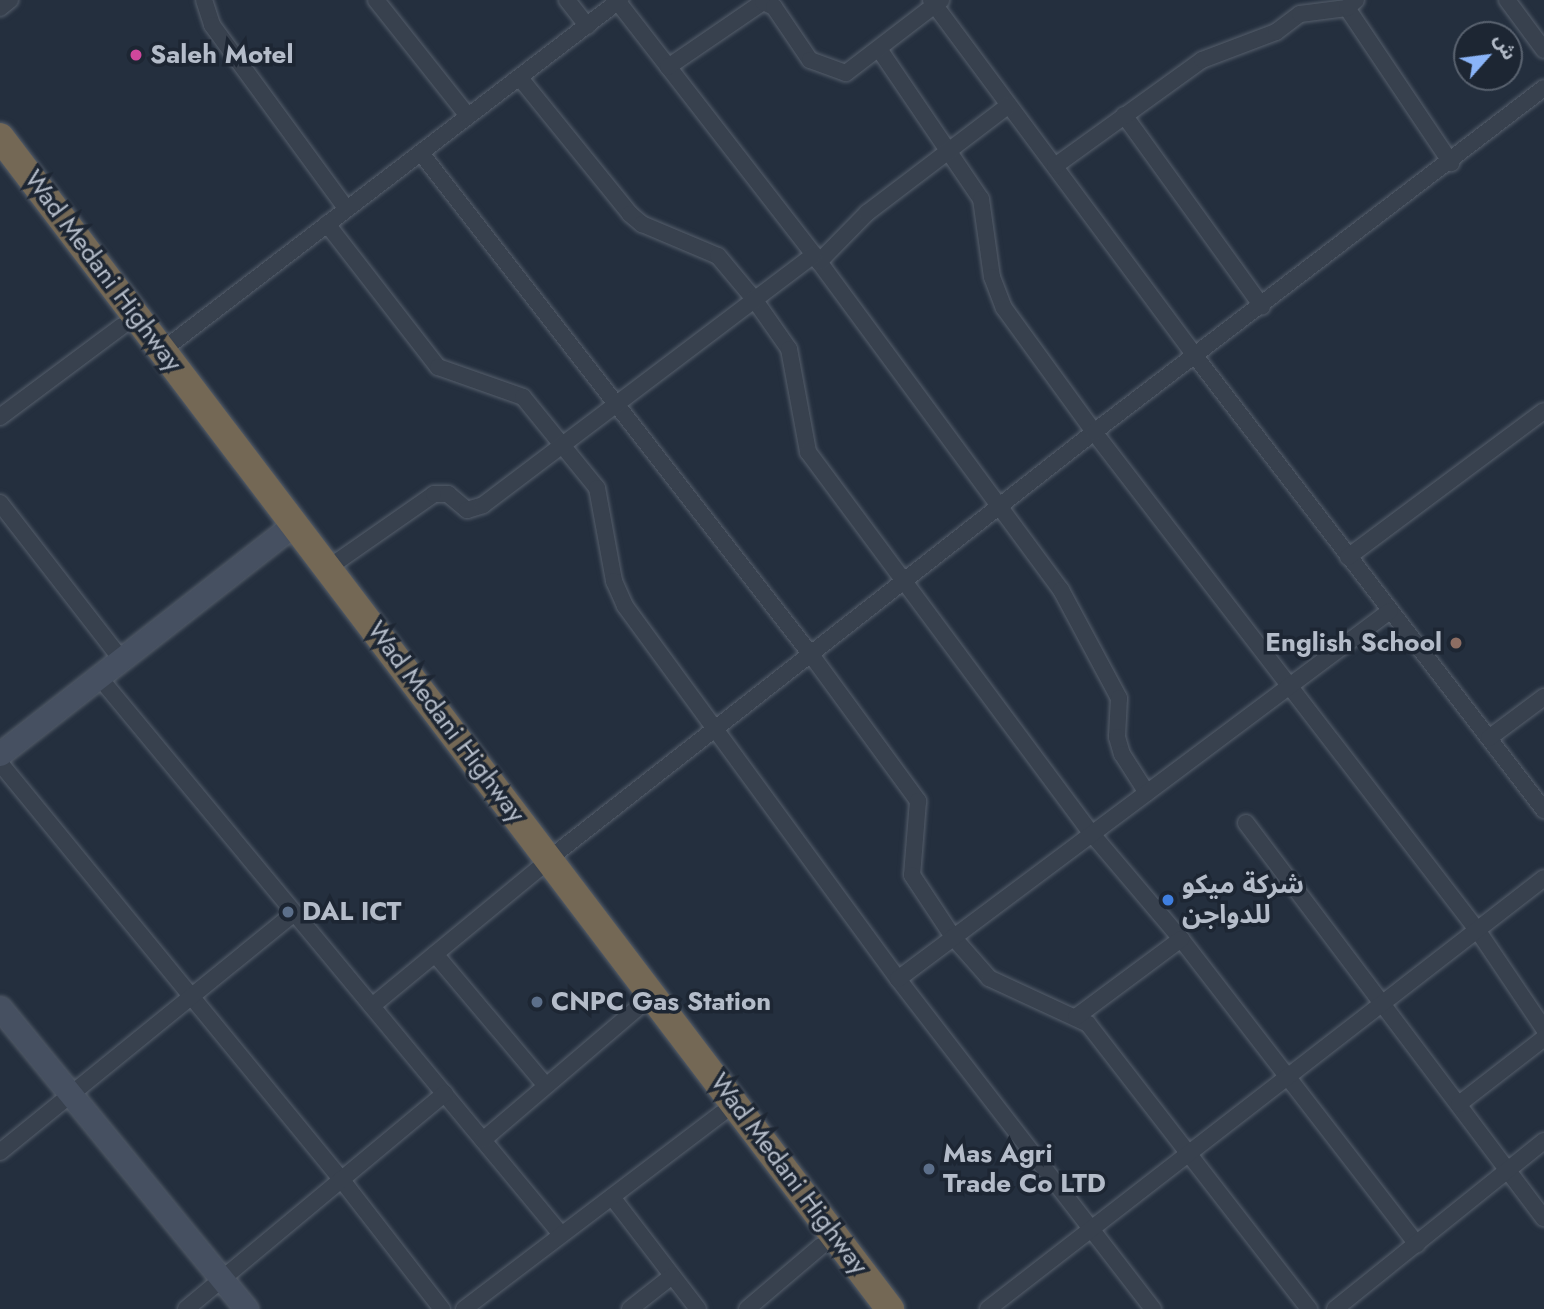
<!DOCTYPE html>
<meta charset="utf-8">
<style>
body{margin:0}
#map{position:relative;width:1544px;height:1309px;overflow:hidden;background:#242f3e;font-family:Jost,"Noto Sans Arabic",sans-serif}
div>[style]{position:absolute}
.roads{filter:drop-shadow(0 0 2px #565f6c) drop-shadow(0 0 2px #565f6c)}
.street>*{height:16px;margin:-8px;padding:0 8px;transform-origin:8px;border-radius:8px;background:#38414e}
.secondary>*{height:23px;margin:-11.5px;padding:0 11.5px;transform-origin:11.5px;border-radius:11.5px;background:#465061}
.highway>*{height:28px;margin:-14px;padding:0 14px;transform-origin:14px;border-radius:14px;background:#746855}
.dots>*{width:19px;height:19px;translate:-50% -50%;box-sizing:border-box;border:4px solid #1d2633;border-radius:50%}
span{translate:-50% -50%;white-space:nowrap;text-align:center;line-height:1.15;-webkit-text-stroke:7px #1d2633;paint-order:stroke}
.poi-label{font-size:26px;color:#b4bcc9;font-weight:700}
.left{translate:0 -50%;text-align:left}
.right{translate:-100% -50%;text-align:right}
.street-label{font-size:26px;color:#b4bcc9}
.north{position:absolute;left:1453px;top:21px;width:70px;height:70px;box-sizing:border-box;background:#1d2633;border:2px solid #59626f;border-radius:50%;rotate:62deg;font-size:19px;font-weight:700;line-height:28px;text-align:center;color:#b4bcc9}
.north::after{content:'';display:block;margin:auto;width:24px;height:32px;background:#8ab4f8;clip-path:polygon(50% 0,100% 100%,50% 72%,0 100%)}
</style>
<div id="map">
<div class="roads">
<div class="street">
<div style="left:204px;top:0;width:26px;rotate:72deg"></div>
<div style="left:212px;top:25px;width:227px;rotate:53.8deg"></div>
<div style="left:376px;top:0;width:148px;rotate:51.6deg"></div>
<div style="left:567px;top:0;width:33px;rotate:52deg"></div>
<div style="left:931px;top:0;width:443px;rotate:53.4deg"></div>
<div style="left:1195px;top:356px;width:573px;rotate:52.45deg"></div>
<div style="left:1507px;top:0;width:62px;rotate:53.5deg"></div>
<div style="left:618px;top:2px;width:320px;rotate:52.2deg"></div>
<div style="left:814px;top:255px;width:416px;rotate:53.6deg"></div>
<div style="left:1061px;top:590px;width:123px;rotate:61.8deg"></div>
<div style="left:1119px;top:698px;width:39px;rotate:93deg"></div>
<div style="left:1117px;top:737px;width:18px;rotate:74deg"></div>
<div style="left:1122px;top:754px;width:46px;rotate:57.3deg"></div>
<div style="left:0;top:8px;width:13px;rotate:-39deg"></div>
<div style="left:1347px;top:8px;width:187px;rotate:56.1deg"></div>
<div style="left:879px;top:49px;width:181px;rotate:55.8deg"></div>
<div style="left:981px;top:199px;width:79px;rotate:82deg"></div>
<div style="left:992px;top:277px;width:33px;rotate:69deg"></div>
<div style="left:1004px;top:308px;width:153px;rotate:54deg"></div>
<div style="left:1094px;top:432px;width:630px;rotate:52.42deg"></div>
<div style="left:1478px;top:931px;width:118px;rotate:56deg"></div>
<div style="left:668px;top:67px;width:115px;rotate:-34.4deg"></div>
<div style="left:763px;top:2px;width:12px;rotate:24deg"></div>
<div style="left:774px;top:7px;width:64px;rotate:55.8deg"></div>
<div style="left:810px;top:60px;width:38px;rotate:20deg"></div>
<div style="left:846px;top:73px;width:120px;rotate:-37.5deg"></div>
<div style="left:520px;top:78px;width:175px;rotate:51deg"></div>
<div style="left:630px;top:214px;width:16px;rotate:40deg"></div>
<div style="left:642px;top:224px;width:82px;rotate:22.8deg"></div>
<div style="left:718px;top:256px;width:56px;rotate:50.1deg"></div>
<div style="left:754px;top:299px;width:61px;rotate:55deg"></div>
<div style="left:789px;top:349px;width:105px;rotate:79.5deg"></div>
<div style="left:808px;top:452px;width:476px;rotate:53.4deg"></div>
<div style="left:1092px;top:834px;width:138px;rotate:49.7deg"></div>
<div style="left:1181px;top:939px;width:386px;rotate:52.3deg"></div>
<div style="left:1124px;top:115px;width:236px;rotate:54.2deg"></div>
<div style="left:421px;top:153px;width:637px;rotate:52.14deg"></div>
<div style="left:812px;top:656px;width:180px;rotate:53.8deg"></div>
<div style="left:918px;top:801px;width:74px;rotate:94.6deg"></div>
<div style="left:912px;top:875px;width:74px;rotate:56.5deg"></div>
<div style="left:953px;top:937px;width:55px;rotate:48.7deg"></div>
<div style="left:989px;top:978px;width:109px;rotate:24.9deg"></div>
<div style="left:1088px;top:1024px;width:361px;rotate:52.2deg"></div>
<div style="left:1055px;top:166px;width:181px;rotate:-35.8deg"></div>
<div style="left:1202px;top:60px;width:79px;rotate:-20.7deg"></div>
<div style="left:1276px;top:32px;width:30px;rotate:-37deg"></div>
<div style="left:1300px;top:14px;width:47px;rotate:-7.3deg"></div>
<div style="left:1347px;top:8px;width:12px;rotate:-42deg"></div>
<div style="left:327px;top:224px;width:181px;rotate:52.2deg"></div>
<div style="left:438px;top:367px;width:90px;rotate:19.4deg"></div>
<div style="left:523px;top:397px;width:117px;rotate:50.9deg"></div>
<div style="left:597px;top:488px;width:95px;rotate:79.6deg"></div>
<div style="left:614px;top:581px;width:27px;rotate:66deg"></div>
<div style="left:625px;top:606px;width:462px;rotate:53.8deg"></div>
<div style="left:898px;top:979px;width:417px;rotate:52.3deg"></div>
<div style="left:819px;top:262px;width:69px;rotate:-45.6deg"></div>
<div style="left:867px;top:213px;width:178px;rotate:-37.3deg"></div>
<div style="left:163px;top:350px;width:576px;rotate:-37.45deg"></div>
<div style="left:0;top:417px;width:152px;rotate:-36.7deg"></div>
<div style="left:0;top:503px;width:199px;rotate:52.2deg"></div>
<div style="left:1348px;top:557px;width:244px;rotate:-36.7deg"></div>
<div style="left:328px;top:568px;width:129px;rotate:-34.9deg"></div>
<div style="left:434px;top:494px;width:14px"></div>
<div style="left:448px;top:494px;width:25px;rotate:40deg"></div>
<div style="left:467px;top:510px;width:17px;rotate:-17deg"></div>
<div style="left:483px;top:505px;width:415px;rotate:-37.1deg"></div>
<div style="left:99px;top:677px;width:722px;rotate:50.34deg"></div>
<div style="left:1489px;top:738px;width:69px;rotate:-36.7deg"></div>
<div style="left:0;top:763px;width:538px;rotate:50.66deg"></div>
<div style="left:341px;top:1179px;width:165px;rotate:52.2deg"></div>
<div style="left:1246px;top:823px;width:495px;rotate:53deg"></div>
<div style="left:550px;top:858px;width:691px;rotate:-38.06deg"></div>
<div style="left:1094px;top:432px;width:566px;rotate:-37.4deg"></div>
<div style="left:435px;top:954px;width:172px;rotate:49.9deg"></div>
<div style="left:898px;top:979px;width:614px;rotate:-36.8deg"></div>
<div style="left:372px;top:1006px;width:214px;rotate:-39.5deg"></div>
<div style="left:1076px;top:1017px;width:131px;rotate:-36.6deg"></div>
<div style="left:1459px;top:1104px;width:108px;rotate:-37.8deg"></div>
<div style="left:483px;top:1140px;width:206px;rotate:-40.5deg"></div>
<div style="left:0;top:1152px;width:379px;rotate:-39.1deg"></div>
<div style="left:612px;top:1197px;width:141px;rotate:52.5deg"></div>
<div style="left:186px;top:1309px;width:337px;rotate:-39.8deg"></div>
<div style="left:464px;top:1309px;width:323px;rotate:-37.2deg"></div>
<div style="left:630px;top:1309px;width:53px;rotate:-38.2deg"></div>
<div style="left:747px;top:1309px;width:97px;rotate:-40.4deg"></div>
<div style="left:988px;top:1309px;width:703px;rotate:-37.78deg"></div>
<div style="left:1335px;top:1309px;width:268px;rotate:-38.8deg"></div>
</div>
<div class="secondary">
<div style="left:0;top:754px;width:373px;rotate:-38deg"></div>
<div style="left:0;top:1008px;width:389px;rotate:50.7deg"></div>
</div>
<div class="highway">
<div style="left:0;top:137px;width:1472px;rotate:52.79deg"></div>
</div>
</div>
<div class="dots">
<div style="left:136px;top:55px;background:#d1479c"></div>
<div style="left:1456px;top:643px;background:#8d6e63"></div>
<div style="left:1168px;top:900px;background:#3f7fe0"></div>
<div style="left:288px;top:912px;background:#5c6f8a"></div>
<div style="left:537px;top:1002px;background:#5c6f8a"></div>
<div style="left:929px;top:1169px;background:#5c6f8a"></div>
</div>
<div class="poi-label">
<span class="left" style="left:150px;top:55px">Saleh Motel</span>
<span class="right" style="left:1442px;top:643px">English School</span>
<span class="left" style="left:1182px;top:900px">شركة ميكو<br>للدواجن</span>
<span class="left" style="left:302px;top:912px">DAL ICT</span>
<span class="left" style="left:551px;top:1002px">CNPC Gas Station</span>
<span class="left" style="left:943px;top:1169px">Mas Agri<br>Trade Co LTD</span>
</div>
<div class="street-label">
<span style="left:103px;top:271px;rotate:53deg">Wad Medani Highway</span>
<span style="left:446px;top:722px;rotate:53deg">Wad Medani Highway</span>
<span style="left:789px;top:1174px;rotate:53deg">Wad Medani Highway</span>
</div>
<div class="north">ش</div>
</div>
